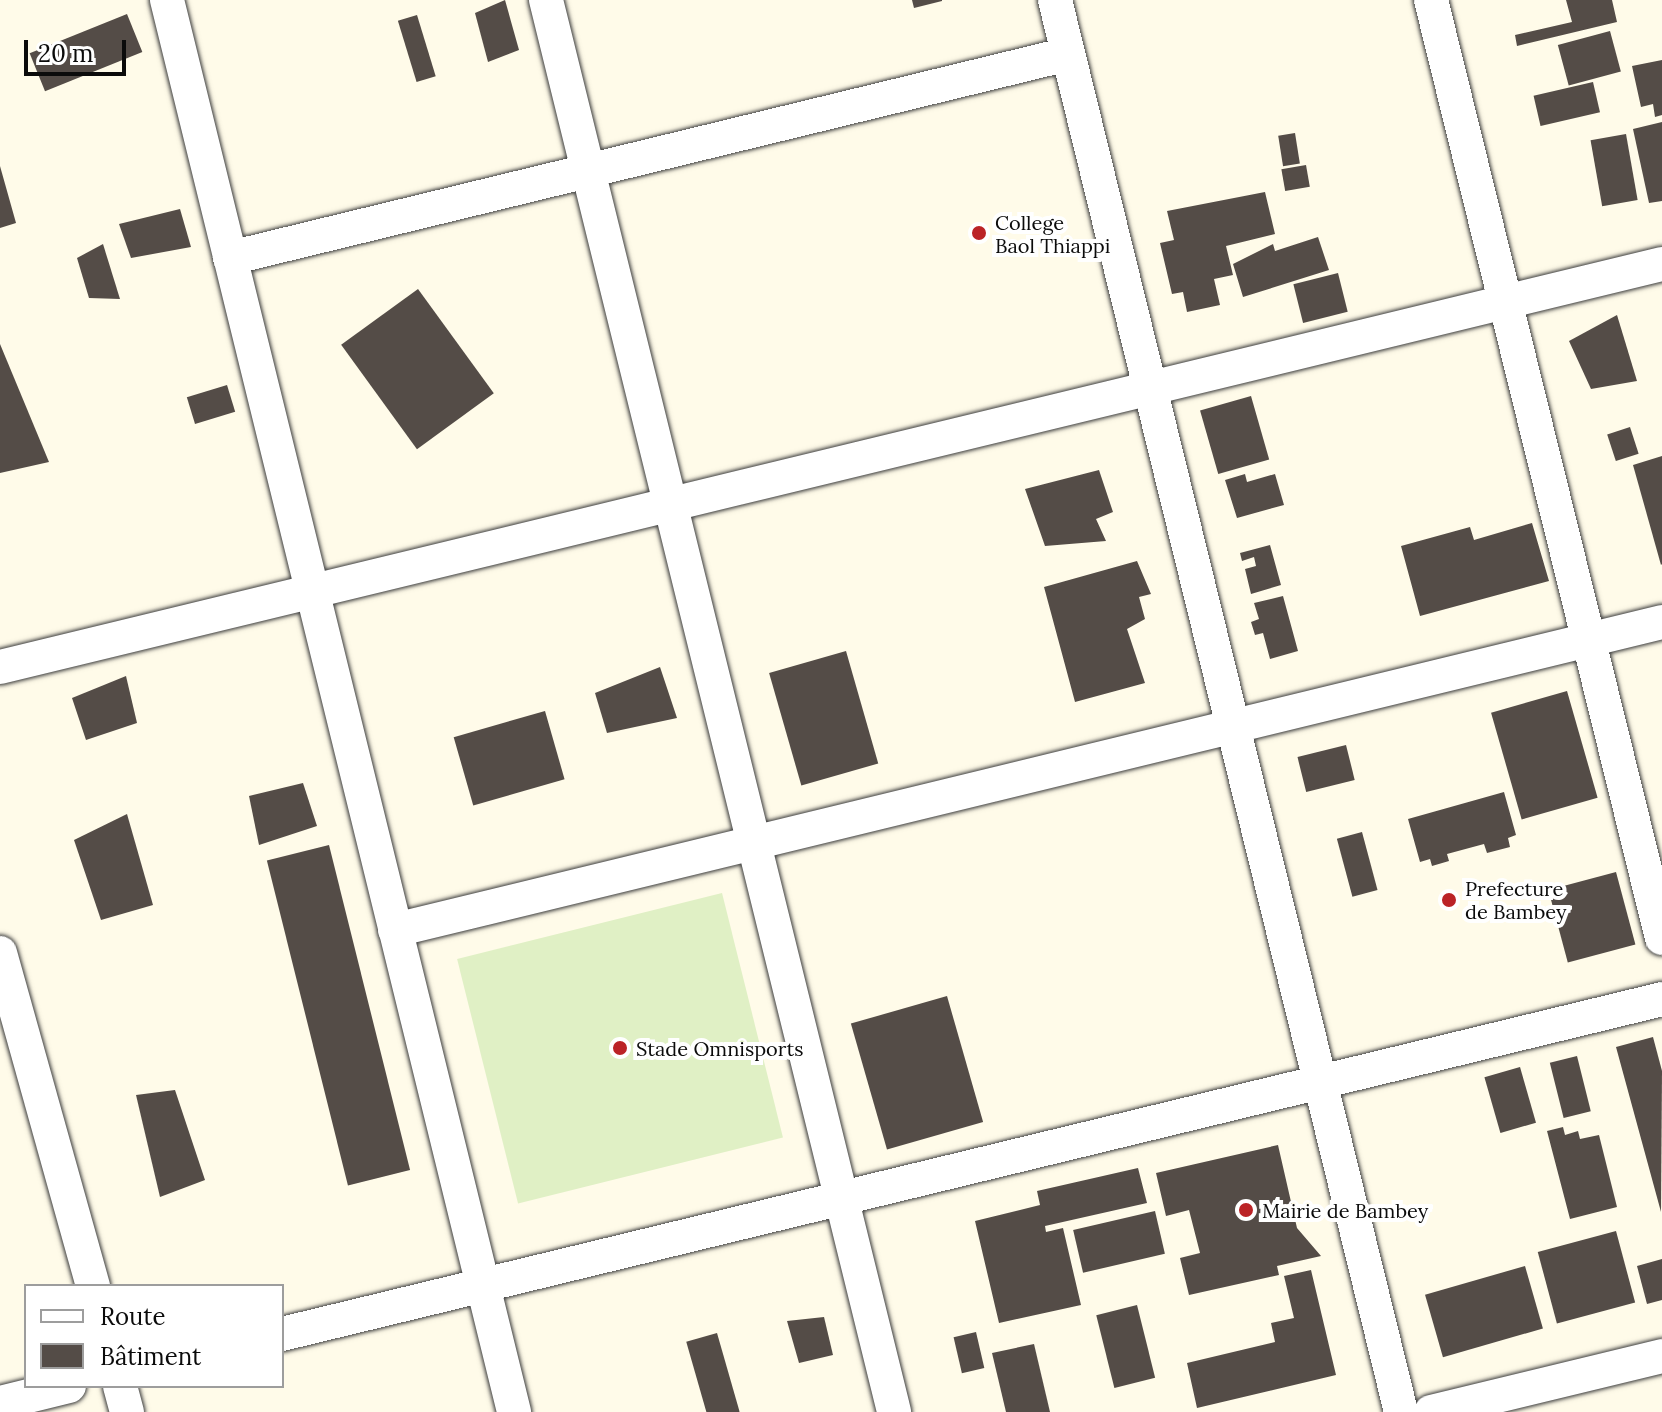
<!DOCTYPE html>
<meta charset="utf-8">
<style>
body{margin:0}
#map{position:relative;width:1662px;height:1412px;overflow:hidden;background:#fffbe9;font-family:Lora,serif}
div>[style]{position:absolute}
.pitch>*{inset:0;background:#e0f0c5;transform-origin:0 0}
.building>*{inset:0;background:#544c47;transform-origin:0 0}
.roads{filter:drop-shadow(0 0 2px #3e3e3e) drop-shadow(0 0 2px #3e3e3e)}
.minor>*{height:34px;margin:-17px;padding:0 17px;transform-origin:17px;border-radius:17px;background:#fff}
.dots>*{width:22px;height:22px;translate:-50% -50%;box-sizing:border-box;border:4px solid #fff;border-radius:50%}
span{translate:-50% -50%;white-space:nowrap;text-align:center;line-height:1.15;-webkit-text-stroke:8px #fff;paint-order:stroke}
.poi-label{font-size:20px;color:#0b0b0b}
.left{translate:0 -50%;text-align:left}
.legend{position:absolute;left:24px;top:1284px;width:260px;height:104px;box-sizing:border-box;background:#fff;border:2px solid #9d9d9d;margin:0;padding:10px 14px;list-style:none;font-size:24px;color:#0b0b0b}
.legend li{display:flex;align-items:center;gap:16px;height:40px}
.legend b{width:40px;border:2px solid #9d9d9d}
.scale{position:absolute;left:24px;top:40px;width:102px;height:36px;box-sizing:border-box;border:4px solid #0b0b0b;border-top:0;padding-left:10px;font-size:24px;line-height:28px;white-space:nowrap;color:#0b0b0b;-webkit-text-stroke:6px #fff;paint-order:stroke}
</style>
<div id="map">
<div class="pitch">
<div style="left:722px;top:893px;width:252px;height:273px;rotate:76deg"></div>
</div>
<div class="building">
<div style="clip-path:polygon(505px 0,519px 50px,488px 62px,475px 13px)"></div>
<div style="clip-path:polygon(912px 0,942px 0,942px 1px,914px 8px)"></div>
<div style="clip-path:polygon(1566px 0,1612px 0,1617px 22px,1517px 46px,1515px 35px,1572px 22px)"></div>
<div style="left:127px;top:14px;width:41px;height:105px;rotate:68deg"></div>
<div style="left:417px;top:15px;width:64px;height:20px;rotate:73deg"></div>
<div style="left:1610px;top:31px;width:42px;height:54px;rotate:75deg"></div>
<div style="clip-path:polygon(1662px 60px,1662px 115px,1655px 117px,1653px 104px,1641px 107px,1632px 66px)"></div>
<div style="left:1593px;top:82px;width:31px;height:61px;rotate:77deg"></div>
<div style="clip-path:polygon(1662px 122px,1662px 201px,1649px 203px,1633px 129px)"></div>
<div style="left:1295px;top:133px;width:31px;height:17px;rotate:81deg"></div>
<div style="left:1626px;top:134px;width:67px;height:36px;rotate:80deg"></div>
<div style="left:1306px;top:165px;width:22px;height:25px;rotate:80deg"></div>
<div style="clip-path:polygon(0 166px,16px 223px,0 228px)"></div>
<div style="clip-path:polygon(1265px 192px,1275px 234px,1226px 246px,1233px 275px,1214px 279px,1220px 305px,1187px 312px,1183px 292px,1172px 294px,1160px 243px,1174px 240px,1167px 211px)"></div>
<div style="clip-path:polygon(180px 209px,191px 247px,131px 258px,119px 224px)"></div>
<div style="clip-path:polygon(1318px 237px,1329px 270px,1243px 297px,1233px 264px,1273px 244px,1275px 251px)"></div>
<div style="clip-path:polygon(103px 244px,120px 299px,89px 298px,77px 258px)"></div>
<div style="left:1338px;top:273px;width:40px;height:46px;rotate:76deg"></div>
<div style="left:418px;top:289px;width:129px;height:95px;rotate:54deg"></div>
<div style="clip-path:polygon(1617px 315px,1637px 381px,1591px 389px,1569px 341px)"></div>
<div style="clip-path:polygon(0 344px,49px 462px,0 473px)"></div>
<div style="left:227px;top:385px;width:28px;height:42px;rotate:73deg"></div>
<div style="left:1251px;top:396px;width:66px;height:53px;rotate:74deg"></div>
<div style="left:1630px;top:427px;width:28px;height:24px;rotate:72deg"></div>
<div style="clip-path:polygon(1662px 456px,1662px 564px,1661px 565px,1633px 465px)"></div>
<div style="clip-path:polygon(1099px 470px,1113px 512px,1096px 519px,1106px 541px,1045px 546px,1025px 489px)"></div>
<div style="clip-path:polygon(1245px 474px,1247px 482px,1275px 474px,1284px 505px,1237px 518px,1225px 480px)"></div>
<div style="clip-path:polygon(1532px 523px,1549px 581px,1420px 616px,1401px 546px,1470px 527px,1474px 540px)"></div>
<div style="clip-path:polygon(1270px 545px,1281px 585px,1251px 594px,1245px 569px,1256px 566px,1254px 557px,1242px 561px,1240px 553px)"></div>
<div style="clip-path:polygon(1137px 561px,1151px 594px,1139px 597px,1145px 619px,1127px 629px,1145px 683px,1075px 702px,1044px 587px)"></div>
<div style="clip-path:polygon(1283px 596px,1298px 651px,1270px 659px,1263px 633px,1255px 635px,1251px 622px,1259px 619px,1254px 603px)"></div>
<div style="left:846px;top:651px;width:117px;height:80px;rotate:74deg"></div>
<div style="clip-path:polygon(660px 667px,677px 718px,607px 733px,595px 693px)"></div>
<div style="clip-path:polygon(126px 676px,137px 723px,86px 740px,72px 698px)"></div>
<div style="left:1567px;top:691px;width:111px;height:79px;rotate:74deg"></div>
<div style="left:545px;top:711px;width:71px;height:95px;rotate:74deg"></div>
<div style="left:1346px;top:745px;width:36px;height:50px;rotate:76deg"></div>
<div style="clip-path:polygon(303px 783px,317px 826px,259px 845px,249px 796px)"></div>
<div style="clip-path:polygon(1504px 792px,1516px 835px,1508px 838px,1510px 847px,1487px 853px,1484px 844px,1447px 854px,1449px 861px,1432px 866px,1430px 859px,1420px 862px,1408px 819px)"></div>
<div style="clip-path:polygon(127px 814px,153px 905px,101px 920px,74px 840px)"></div>
<div style="left:1362px;top:832px;width:60px;height:26px;rotate:75deg"></div>
<div style="left:329px;top:845px;width:335px;height:64px;rotate:76deg"></div>
<div style="left:1616px;top:872px;width:75px;height:70px;rotate:75deg"></div>
<div style="left:947px;top:996px;width:131px;height:100px;rotate:74deg"></div>
<div style="clip-path:polygon(1653px 1037px,1662px 1071px,1661px 1212px,1616px 1047px)"></div>
<div style="left:1577px;top:1056px;width:57px;height:28px;rotate:76deg"></div>
<div style="left:1520px;top:1067px;width:58px;height:37px;rotate:74deg"></div>
<div style="clip-path:polygon(175px 1090px,205px 1180px,160px 1197px,136px 1095px)"></div>
<div style="clip-path:polygon(1563px 1127px,1565px 1135px,1578px 1131px,1580px 1139px,1599px 1135px,1617px 1207px,1570px 1219px,1547px 1131px)"></div>
<div style="clip-path:polygon(1278px 1145px,1297px 1228px,1321px 1256px,1277px 1266px,1279px 1275px,1189px 1295px,1180px 1258px,1200px 1253px,1189px 1210px,1166px 1216px,1156px 1173px)"></div>
<div style="clip-path:polygon(1138px 1168px,1147px 1203px,1045px 1226px,1046px 1232px,1063px 1228px,1081px 1305px,999px 1323px,975px 1221px,1040px 1205px,1037px 1191px)"></div>
<div style="left:1155px;top:1211px;width:44px;height:84px;rotate:77deg"></div>
<div style="left:1616px;top:1231px;width:74px;height:81px;rotate:75deg"></div>
<div style="clip-path:polygon(1662px 1259px,1662px 1300px,1647px 1304px,1637px 1266px)"></div>
<div style="left:1525px;top:1266px;width:65px;height:104px;rotate:74deg"></div>
<div style="clip-path:polygon(1311px 1270px,1336px 1375px,1197px 1408px,1187px 1363px,1275px 1342px,1271px 1323px,1294px 1318px,1284px 1276px)"></div>
<div style="left:1137px;top:1305px;width:75px;height:42px;rotate:76deg"></div>
<div style="clip-path:polygon(824px 1317px,833px 1355px,799px 1363px,787px 1321px)"></div>
<div style="left:976px;top:1332px;width:37px;height:23px;rotate:77deg"></div>
<div style="left:717px;top:1333px;width:82px;height:32px;rotate:74deg"></div>
<div style="clip-path:polygon(1034px 1344px,1050px 1412px,1006px 1412px,992px 1353px)"></div>
</div>
<div class="roads">
<div class="minor">
<div style="left:167px;top:0;width:1454px;rotate:76.19deg"></div>
<div style="left:546px;top:0;width:1454px;rotate:76.15deg"></div>
<div style="left:1055px;top:0;width:1454px;rotate:76.23deg"></div>
<div style="left:1431px;top:0;width:966px;rotate:76.17deg"></div>
<div style="left:230px;top:258px;width:862px;rotate:-13.68deg"></div>
<div style="left:0;top:667px;width:1710px;rotate:-13.63deg"></div>
<div style="left:395px;top:930px;width:1304px;rotate:-13.66deg"></div>
<div style="left:0;top:953px;width:346px;rotate:74.4deg"></div>
<div style="left:282px;top:1334px;width:1420px;rotate:-13.64deg"></div>
<div style="left:120px;top:1386px;width:27px;rotate:75deg"></div>
<div style="left:0;top:1403px;width:71px;rotate:-13.8deg"></div>
<div style="left:1431px;top:1412px;width:238px;rotate:-13.6deg"></div>
</div>
</div>
<div class="dots">
<div style="left:979px;top:233px;background:#bb2326"></div>
<div style="left:1449px;top:900px;background:#bb2326"></div>
<div style="left:620px;top:1048px;background:#bb2326"></div>
<div style="left:1246px;top:1210px;background:#bb2326"></div>
</div>
<div class="poi-label">
<span class="left" style="left:995px;top:234px">College<br>Baol Thiappi</span>
<span class="left" style="left:1465px;top:900px">Prefecture<br>de Bambey</span>
<span class="left" style="left:636px;top:1048px">Stade Omnisports</span>
<span class="left" style="left:1262px;top:1210px">Mairie de Bambey</span>
</div>
<ul class="legend">
<li><b style="height:10px;background:#fff"></b>Route</li>
<li><b style="height:22px;background:#544c47"></b>Bâtiment</li>
</ul>
<div class="scale">20 m</div>
</div>
